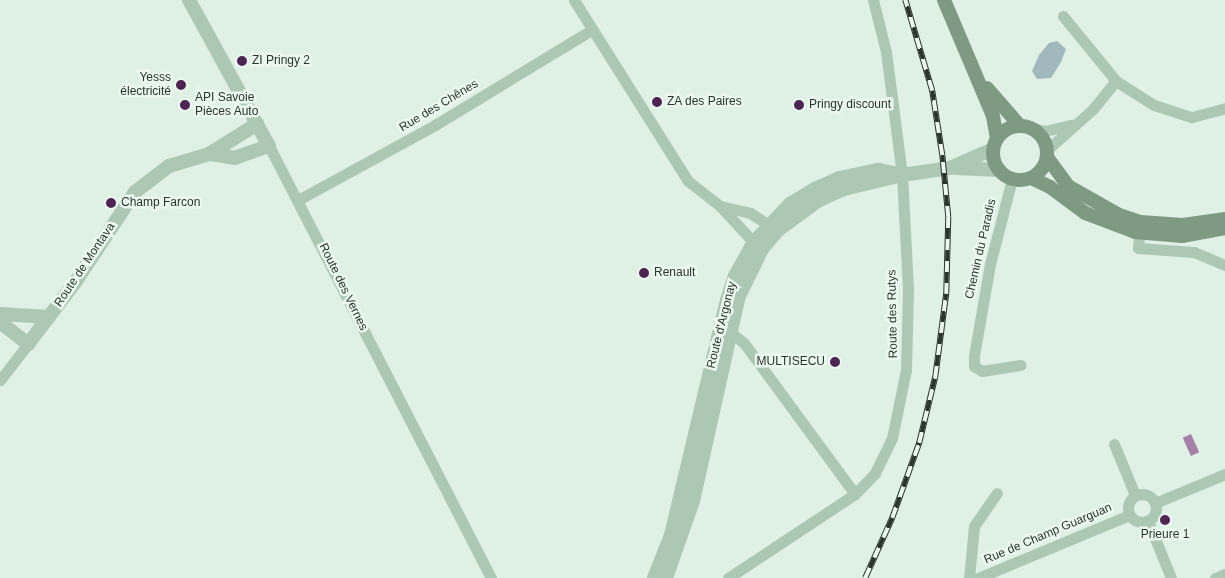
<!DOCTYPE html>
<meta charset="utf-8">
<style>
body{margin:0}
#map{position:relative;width:1225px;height:578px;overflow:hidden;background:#dff0e5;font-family:Arial,sans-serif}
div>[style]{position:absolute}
.green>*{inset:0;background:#a1b9bd}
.water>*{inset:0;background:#a581aa;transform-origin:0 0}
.minor>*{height:11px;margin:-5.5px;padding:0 5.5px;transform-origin:5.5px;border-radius:5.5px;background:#acc7b4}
.minor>.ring{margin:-5.5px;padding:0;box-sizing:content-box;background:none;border:11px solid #acc7b4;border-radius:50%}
.tertiary>*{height:14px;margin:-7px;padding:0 7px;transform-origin:7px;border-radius:7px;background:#acc7b4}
.secondary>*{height:14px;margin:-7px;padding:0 7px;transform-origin:7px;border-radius:7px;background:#7e9a83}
.secondary>.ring{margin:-7px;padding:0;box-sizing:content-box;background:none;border:14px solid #7e9a83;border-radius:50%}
.rail>*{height:5.5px;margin-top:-2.75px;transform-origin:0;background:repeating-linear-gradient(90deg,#ebf8f0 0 11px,#2a362c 0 22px);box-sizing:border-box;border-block:1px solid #2a362c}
.dots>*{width:14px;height:14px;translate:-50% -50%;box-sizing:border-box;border:2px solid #ebf8f0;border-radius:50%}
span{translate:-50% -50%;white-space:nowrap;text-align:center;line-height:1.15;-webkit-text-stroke:5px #ebf8f0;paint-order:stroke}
.poi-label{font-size:12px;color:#2a362c}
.left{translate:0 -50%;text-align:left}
.right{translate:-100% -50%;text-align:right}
.street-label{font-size:12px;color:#2a362c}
</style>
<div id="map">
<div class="green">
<div style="clip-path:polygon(1057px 41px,1066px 49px,1061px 62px,1051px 78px,1037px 79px,1032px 71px,1039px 55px,1049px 43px)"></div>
</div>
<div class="water">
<div style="left:1191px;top:434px;width:20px;height:9px;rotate:66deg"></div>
</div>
<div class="minor">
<div style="left:574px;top:0;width:214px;rotate:57.8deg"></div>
<div style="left:688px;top:181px;width:41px;rotate:38deg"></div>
<div style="left:720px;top:206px;width:56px;rotate:47.2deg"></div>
<div style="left:1063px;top:16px;width:84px;rotate:50.8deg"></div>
<div style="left:1116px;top:81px;width:45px;rotate:32.3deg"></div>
<div style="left:1154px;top:105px;width:40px;rotate:18deg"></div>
<div style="left:1192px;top:117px;width:34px;rotate:-15deg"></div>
<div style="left:1031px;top:128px;width:14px;rotate:12deg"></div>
<div style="left:1045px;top:131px;width:28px;rotate:-13deg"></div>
<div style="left:269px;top:146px;width:486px;rotate:62.8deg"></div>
<div style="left:1047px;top:150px;width:62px;rotate:-41.7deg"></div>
<div style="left:1093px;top:109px;width:36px;rotate:-51deg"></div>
<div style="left:1012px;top:179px;width:88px;rotate:104.5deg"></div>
<div style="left:990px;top:264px;width:93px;rotate:99.9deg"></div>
<div style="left:974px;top:356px;width:10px;rotate:90deg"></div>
<div style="left:974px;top:366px;width:9px;rotate:32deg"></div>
<div style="left:982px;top:371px;width:39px;rotate:-9deg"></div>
<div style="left:298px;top:200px;width:156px;rotate:-28.7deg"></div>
<div style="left:435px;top:125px;width:183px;rotate:-31.3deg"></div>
<div style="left:720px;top:206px;width:31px;rotate:13deg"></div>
<div style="left:750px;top:213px;width:32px;rotate:32deg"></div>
<div style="left:1140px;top:225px;width:23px;rotate:95deg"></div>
<div style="left:1138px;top:248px;width:56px;rotate:4.1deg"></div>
<div style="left:1194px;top:252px;width:34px;rotate:23deg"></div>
<div style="left:724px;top:333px;width:10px;rotate:11deg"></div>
<div style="left:734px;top:335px;width:13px;rotate:39deg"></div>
<div style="left:744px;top:343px;width:187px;rotate:53.7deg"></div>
<div style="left:0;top:380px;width:46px;rotate:-52.1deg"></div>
<div style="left:1114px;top:444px;width:55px;rotate:67.6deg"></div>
<div class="ring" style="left:1128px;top:494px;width:17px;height:17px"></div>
<div style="left:1155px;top:503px;width:76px;rotate:-22.5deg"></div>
<div style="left:1148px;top:521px;width:61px;rotate:68deg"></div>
<div style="left:728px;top:578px;width:152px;rotate:-33.5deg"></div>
<div style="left:855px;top:494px;width:29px;rotate:-46deg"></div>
<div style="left:875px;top:473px;width:39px;rotate:-64deg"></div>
<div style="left:892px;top:438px;width:69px;rotate:-78.4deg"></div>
<div style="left:906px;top:370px;width:81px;rotate:-88.6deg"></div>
<div style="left:908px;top:289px;width:114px;rotate:-93deg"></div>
<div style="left:902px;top:175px;width:124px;rotate:-97.4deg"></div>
<div style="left:886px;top:52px;width:54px;rotate:-104deg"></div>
<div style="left:969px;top:578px;width:52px;rotate:-84.5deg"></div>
<div style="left:974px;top:526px;width:40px;rotate:-55.1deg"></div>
<div style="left:978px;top:578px;width:164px;rotate:-22.6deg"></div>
<div style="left:1215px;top:578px;width:11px;rotate:-22deg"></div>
</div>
<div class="tertiary">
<div style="left:189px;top:0;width:166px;rotate:61.3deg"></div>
<div style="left:269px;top:146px;width:36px;rotate:161deg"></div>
<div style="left:235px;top:158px;width:26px;rotate:-171deg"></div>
<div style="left:956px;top:168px;width:43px;rotate:2.7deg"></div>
<div style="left:0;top:314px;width:49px;rotate:3.5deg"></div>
<div style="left:0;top:322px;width:36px;rotate:38deg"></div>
<div style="left:28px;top:344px;width:79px;rotate:-52.7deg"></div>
<div style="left:76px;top:281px;width:107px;rotate:-56.5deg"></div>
<div style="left:135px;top:192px;width:43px;rotate:-37.4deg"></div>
<div style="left:169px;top:166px;width:42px;rotate:-16.7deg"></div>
<div style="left:209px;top:154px;width:57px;rotate:-32deg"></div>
<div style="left:654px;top:578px;width:46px;rotate:-68.4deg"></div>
<div style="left:671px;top:535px;width:242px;rotate:-76.6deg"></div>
<div style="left:727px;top:300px;width:25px;rotate:-72deg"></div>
<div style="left:735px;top:276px;width:38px;rotate:-61deg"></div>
<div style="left:753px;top:243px;width:54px;rotate:-46.5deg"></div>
<div style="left:790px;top:204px;width:29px;rotate:-31deg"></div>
<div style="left:815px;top:189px;width:27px;rotate:-24deg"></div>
<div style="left:840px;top:178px;width:40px;rotate:-12deg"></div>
<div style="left:879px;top:170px;width:19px;rotate:12deg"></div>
<div style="left:666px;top:578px;width:82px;rotate:-70.7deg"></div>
<div style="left:693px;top:501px;width:210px;rotate:-77.4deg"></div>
<div style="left:739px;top:296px;width:52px;rotate:-63.9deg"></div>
<div style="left:762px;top:249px;width:25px;rotate:-50deg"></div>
<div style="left:778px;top:230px;width:51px;rotate:-36.2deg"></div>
<div style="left:819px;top:200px;width:27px;rotate:-24deg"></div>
<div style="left:844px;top:189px;width:60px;rotate:-13.6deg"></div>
<div style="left:902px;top:175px;width:49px;rotate:-8.3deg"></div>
<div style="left:950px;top:168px;width:47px;rotate:-23.8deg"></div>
</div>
<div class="secondary">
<div style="left:944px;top:0;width:126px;rotate:67.1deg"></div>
<div style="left:993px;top:116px;width:22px;rotate:80deg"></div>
<div style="left:987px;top:88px;width:50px;rotate:49deg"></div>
<div class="ring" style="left:993px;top:126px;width:40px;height:40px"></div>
<div style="left:1047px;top:157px;width:36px;rotate:54deg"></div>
<div style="left:1068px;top:186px;width:59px;rotate:29.6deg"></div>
<div style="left:1119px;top:215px;width:22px;rotate:18deg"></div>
<div style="left:1140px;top:222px;width:43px;rotate:4deg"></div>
<div style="left:1183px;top:225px;width:41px;rotate:-8.3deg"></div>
<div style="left:1031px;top:178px;width:21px;rotate:25deg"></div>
<div style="left:1050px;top:187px;width:44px;rotate:36.6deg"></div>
<div style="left:1085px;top:213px;width:53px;rotate:20.8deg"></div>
<div style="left:1135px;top:232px;width:47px;rotate:4.9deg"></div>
<div style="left:1182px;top:236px;width:44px;rotate:-10.5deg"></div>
</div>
<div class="rail">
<div style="left:865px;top:578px;width:66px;rotate:-65.8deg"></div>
<div style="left:892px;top:518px;width:80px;rotate:-70.2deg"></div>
<div style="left:919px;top:443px;width:68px;rotate:-76.4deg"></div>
<div style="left:935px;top:377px;width:84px;rotate:-82.5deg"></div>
<div style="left:946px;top:294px;width:77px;rotate:-88.5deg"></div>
<div style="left:948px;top:217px;width:62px;rotate:-95.5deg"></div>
<div style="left:942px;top:155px;width:65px;rotate:-98.9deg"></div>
<div style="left:932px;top:91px;width:95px;rotate:-106.5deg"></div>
</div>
<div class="dots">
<div style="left:242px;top:61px;background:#4e2453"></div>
<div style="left:181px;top:85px;background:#4e2453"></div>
<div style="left:657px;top:102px;background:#4e2453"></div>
<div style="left:185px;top:105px;background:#4e2453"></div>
<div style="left:799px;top:105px;background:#4e2453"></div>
<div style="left:111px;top:203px;background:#4e2453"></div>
<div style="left:644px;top:273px;background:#4e2453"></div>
<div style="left:835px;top:362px;background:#4e2453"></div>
<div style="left:1165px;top:520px;background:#4e2453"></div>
</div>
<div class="poi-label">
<span class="left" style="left:252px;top:61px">ZI Pringy 2</span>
<span class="right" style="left:171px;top:85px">Yesss<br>électricité</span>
<span class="left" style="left:195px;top:105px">API Savoie<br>Pièces Auto</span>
<span class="left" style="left:667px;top:102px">ZA des Paires</span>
<span class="left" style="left:809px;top:105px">Pringy discount</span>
<span class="left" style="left:121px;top:203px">Champ Farcon</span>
<span class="left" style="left:654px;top:273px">Renault</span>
<span class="right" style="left:825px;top:362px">MULTISECU</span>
<span style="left:1165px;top:535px">Prieure 1</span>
</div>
<div class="street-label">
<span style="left:439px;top:106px;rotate:-31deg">Rue des Chênes</span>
<span style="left:981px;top:249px;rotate:-77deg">Chemin du Paradis</span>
<span style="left:85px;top:265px;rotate:-56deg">Route de Montava</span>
<span style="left:343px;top:287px;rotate:64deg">Route des Vernes</span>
<span style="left:893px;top:314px;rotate:-91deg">Route des Rutys</span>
<span style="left:722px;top:325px;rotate:-76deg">Route d'Argonay</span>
<span style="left:1048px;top:534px;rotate:-23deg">Rue de Champ Guarguan</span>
</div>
</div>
